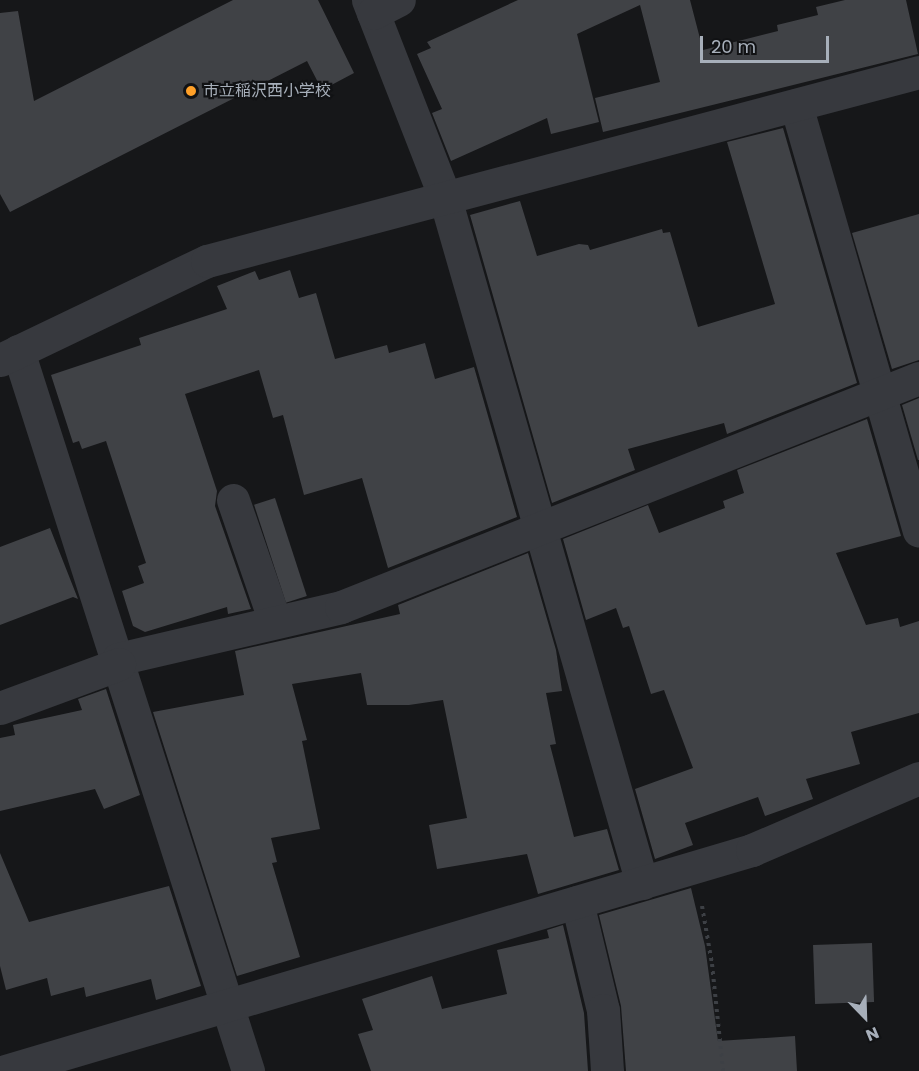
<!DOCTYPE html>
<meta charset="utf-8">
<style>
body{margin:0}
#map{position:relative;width:919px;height:1071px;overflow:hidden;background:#161719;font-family:Poppins,"Noto Sans JP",sans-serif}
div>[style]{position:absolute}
.building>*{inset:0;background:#404246;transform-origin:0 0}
.path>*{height:4px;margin-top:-2px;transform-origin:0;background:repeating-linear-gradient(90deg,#3d4045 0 3px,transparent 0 7.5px)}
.minor>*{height:33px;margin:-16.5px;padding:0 16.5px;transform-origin:16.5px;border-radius:16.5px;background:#37393e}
.dots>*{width:16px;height:16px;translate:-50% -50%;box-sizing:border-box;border:3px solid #111214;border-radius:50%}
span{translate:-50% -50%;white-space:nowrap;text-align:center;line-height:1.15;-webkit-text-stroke:4.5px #111214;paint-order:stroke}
.poi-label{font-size:16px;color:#a7afba}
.left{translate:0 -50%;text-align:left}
.north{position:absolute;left:835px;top:987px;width:60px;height:60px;-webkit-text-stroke:4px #111214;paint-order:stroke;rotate:157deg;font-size:16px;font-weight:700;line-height:24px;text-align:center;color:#a7afba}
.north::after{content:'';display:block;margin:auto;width:21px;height:27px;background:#a7afba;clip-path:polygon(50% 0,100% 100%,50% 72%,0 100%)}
.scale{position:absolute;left:700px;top:36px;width:129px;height:27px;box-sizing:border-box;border:3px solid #a7afba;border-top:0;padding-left:8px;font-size:18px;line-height:21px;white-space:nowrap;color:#a7afba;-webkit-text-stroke:4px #111214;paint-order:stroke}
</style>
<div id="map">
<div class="building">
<div style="clip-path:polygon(233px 0,318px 0,354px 73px,322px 90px,307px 61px,10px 212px,0 194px,0 13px,18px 11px,34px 101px)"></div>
<div style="clip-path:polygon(518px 0,690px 0,703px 50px,778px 31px,777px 25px,818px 15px,816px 7px,845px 0,906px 0,918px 54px,603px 132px,595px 98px,660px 82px,640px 5px,577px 34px,599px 122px,551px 134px,547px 118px,451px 161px,432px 113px,442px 109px,417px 54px,431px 48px,427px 42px)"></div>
<div style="clip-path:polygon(783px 128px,857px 383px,727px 434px,724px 423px,628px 449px,635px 470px,552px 503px,470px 215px,520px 201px,537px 256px,579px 244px,588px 245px,590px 250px,662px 229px,663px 233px,670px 232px,698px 327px,775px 304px,727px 142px)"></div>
<div style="clip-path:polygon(919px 214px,919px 360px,892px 369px,852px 233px)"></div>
<div style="clip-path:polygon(290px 270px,299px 298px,316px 293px,335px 359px,387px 345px,389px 353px,425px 343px,435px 379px,474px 367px,517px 517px,388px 568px,362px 478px,304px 495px,283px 415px,273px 418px,259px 370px,185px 394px,217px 491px,215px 506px,251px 609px,228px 614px,227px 607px,145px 632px,133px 626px,122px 591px,144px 583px,138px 566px,146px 563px,106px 441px,82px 449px,79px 441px,73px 443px,51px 375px,141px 345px,139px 338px,227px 309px,217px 286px,255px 271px,259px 280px)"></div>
<div style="clip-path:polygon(919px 398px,919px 460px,918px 460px,902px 405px)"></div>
<div style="clip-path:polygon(867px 419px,901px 536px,836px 553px,866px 625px,898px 618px,900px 627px,919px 621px,919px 713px,851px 732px,860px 764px,806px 779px,813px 799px,765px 816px,758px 797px,685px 823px,693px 845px,655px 859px,635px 789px,693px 768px,664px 690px,651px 694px,629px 626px,623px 628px,616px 608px,586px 620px,563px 539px,648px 505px,659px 533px,725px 508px,723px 501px,744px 493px,737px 470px)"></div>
<div style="left:275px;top:498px;width:103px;height:22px;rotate:72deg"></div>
<div style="clip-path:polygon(50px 528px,78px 599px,73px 597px,0 625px,0 547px)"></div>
<div style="clip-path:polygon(528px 553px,556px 650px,562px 691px,546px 693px,556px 744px,550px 745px,574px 837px,607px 829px,619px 870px,538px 894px,527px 854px,437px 869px,429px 825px,467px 818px,443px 700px,409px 705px,367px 705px,361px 673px,292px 684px,307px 740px,302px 741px,320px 829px,271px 838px,277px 862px,272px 863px,300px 957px,237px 976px,153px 712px,244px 695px,235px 651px,400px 614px,398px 605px)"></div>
<div style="clip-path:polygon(106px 689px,140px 795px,104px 809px,95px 789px,0 811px,0 738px,15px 735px,13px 725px,82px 710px,78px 699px)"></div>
<div style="clip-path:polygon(0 853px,29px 922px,169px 886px,201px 986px,156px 1000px,151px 979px,86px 997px,84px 987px,51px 996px,47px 978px,6px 990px,0 966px)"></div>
<div style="clip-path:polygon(691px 888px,705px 946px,718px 1041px,795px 1036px,797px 1071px,626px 1071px,621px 1006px,599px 915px)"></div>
<div style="clip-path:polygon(563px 925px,584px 1013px,588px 1071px,371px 1071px,358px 1034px,373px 1030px,362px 999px,432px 976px,442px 1009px,507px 994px,497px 950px,549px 938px,547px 930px)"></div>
<div style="left:872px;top:943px;width:59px;height:59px;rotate:88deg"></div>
</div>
<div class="path">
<div style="left:702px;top:906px;width:59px;rotate:80.2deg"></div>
<div style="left:712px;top:964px;width:108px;rotate:84.1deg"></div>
</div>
<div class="minor">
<div style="left:368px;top:0;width:212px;rotate:68.7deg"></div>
<div style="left:445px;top:198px;width:713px;rotate:73.96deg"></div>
<div style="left:373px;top:13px;width:29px;rotate:-27deg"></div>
<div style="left:796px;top:105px;width:443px;rotate:73.9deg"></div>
<div style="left:18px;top:351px;width:756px;rotate:72.28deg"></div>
<div style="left:0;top:360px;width:229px;rotate:-25.6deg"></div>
<div style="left:207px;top:261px;width:737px;rotate:-14.87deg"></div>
<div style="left:233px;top:500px;width:129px;rotate:71deg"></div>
<div style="left:118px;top:659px;width:229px;rotate:-13.1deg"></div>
<div style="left:341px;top:607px;width:622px;rotate:-21.61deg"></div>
<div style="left:0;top:708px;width:127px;rotate:-20.3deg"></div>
<div style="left:577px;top:902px;width:111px;rotate:76.5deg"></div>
<div style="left:603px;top:1010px;width:61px;rotate:86.2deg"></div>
<div style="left:5px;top:1071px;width:779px;rotate:-16.48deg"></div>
<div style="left:752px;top:850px;width:182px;rotate:-23.3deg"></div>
</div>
<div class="dots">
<div style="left:191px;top:91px;background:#ffa028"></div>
</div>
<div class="poi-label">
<span class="left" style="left:203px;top:91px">市立稲沢西小学校</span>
</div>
<div class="north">N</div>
<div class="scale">20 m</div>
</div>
